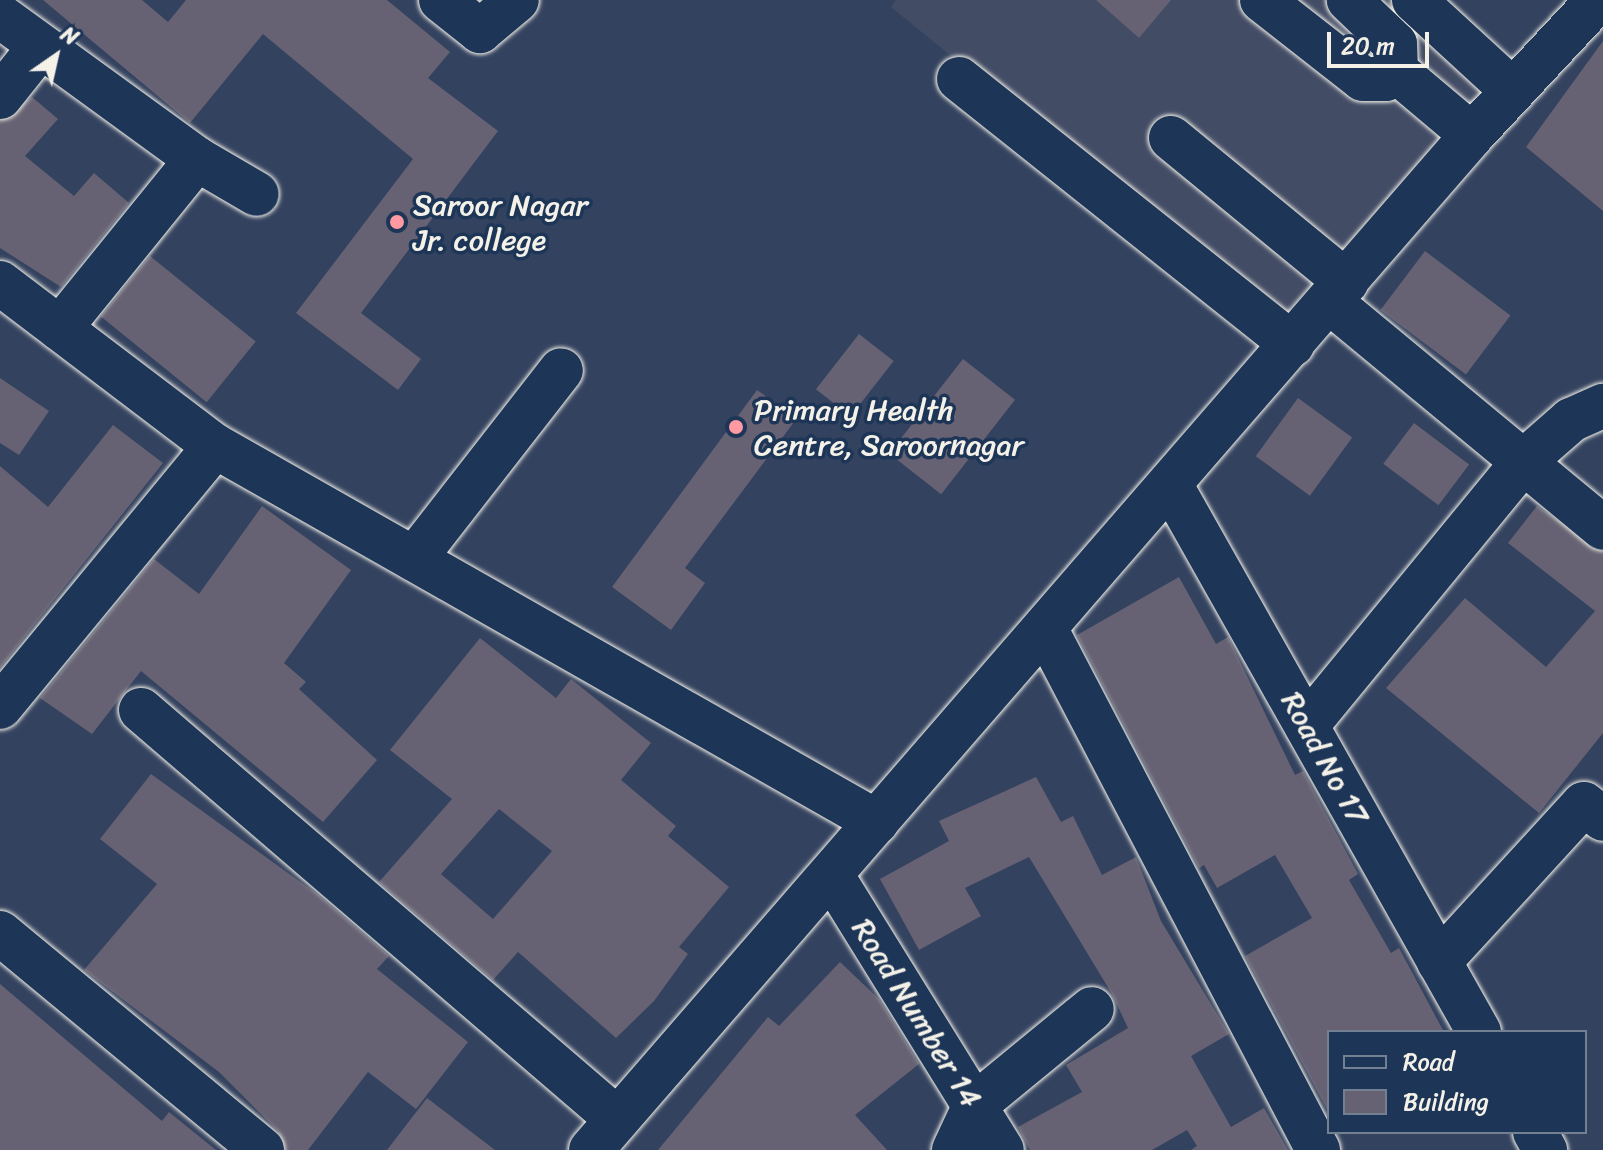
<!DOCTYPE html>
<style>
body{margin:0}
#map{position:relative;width:1603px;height:1150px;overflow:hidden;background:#33425f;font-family:Sriracha,sans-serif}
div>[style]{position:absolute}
.built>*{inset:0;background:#424c65}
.building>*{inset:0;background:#666273;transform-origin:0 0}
.roads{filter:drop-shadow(0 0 2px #f4f1e8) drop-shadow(0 0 2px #f4f1e8)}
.minor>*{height:44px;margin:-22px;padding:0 22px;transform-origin:22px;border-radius:22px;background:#1d3557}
.dots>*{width:22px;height:22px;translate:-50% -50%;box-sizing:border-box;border:4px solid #1d3557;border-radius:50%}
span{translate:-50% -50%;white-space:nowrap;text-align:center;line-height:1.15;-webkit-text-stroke:7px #1d3557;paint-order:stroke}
.poi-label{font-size:30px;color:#f4f1e8}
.left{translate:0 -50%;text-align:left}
.street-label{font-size:30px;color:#f4f1e8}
.legend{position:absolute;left:1327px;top:1030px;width:260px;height:104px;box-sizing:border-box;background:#1d3557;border:2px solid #738091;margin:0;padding:10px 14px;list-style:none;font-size:24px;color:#f4f1e8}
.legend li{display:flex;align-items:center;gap:16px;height:40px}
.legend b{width:40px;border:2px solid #738091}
.north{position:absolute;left:16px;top:16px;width:80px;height:80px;-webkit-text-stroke:6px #1d3557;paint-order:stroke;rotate:34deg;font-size:22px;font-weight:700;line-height:32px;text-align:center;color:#f4f1e8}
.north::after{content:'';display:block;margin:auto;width:28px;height:36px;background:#f4f1e8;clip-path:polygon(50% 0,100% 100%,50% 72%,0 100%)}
.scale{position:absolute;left:1327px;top:32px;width:102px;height:36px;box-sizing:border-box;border:4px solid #f4f1e8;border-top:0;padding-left:10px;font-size:24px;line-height:28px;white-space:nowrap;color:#f4f1e8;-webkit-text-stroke:6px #1d3557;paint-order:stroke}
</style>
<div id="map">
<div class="built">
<div style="clip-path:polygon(896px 0,1389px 0,1484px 85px,1451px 137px,1277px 322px,891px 7px)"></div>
</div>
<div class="building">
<div style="clip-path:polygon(43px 0,142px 0,168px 22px,186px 0,387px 0,450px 52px,428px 78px,498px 131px,361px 313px,421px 359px,398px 390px,296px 313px,413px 159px,263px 34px,190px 123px)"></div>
<div style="clip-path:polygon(1096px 0,1171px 0,1139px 38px)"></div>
<div style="clip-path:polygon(1603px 41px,1603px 211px,1526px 147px)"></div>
<div style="clip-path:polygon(32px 97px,58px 119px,25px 156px,74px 196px,94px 173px,129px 203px,61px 287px,0 248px,0 121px)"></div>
<div style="left:1425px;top:251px;width:107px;height:74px;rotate:37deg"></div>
<div style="left:150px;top:256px;width:136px;height:78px;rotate:39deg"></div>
<div style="left:859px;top:334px;width:44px;height:70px;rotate:38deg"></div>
<div style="left:963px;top:359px;width:66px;height:120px;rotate:38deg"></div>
<div style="clip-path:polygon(0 378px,49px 411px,19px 455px,0 443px)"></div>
<div style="clip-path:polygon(757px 390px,797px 418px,685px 568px,705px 583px,671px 630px,612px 587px)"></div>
<div style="left:1298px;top:398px;width:67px;height:72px;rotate:36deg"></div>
<div style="left:1414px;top:423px;width:69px;height:51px;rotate:37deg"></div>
<div style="clip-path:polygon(113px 425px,163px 463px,0 668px,0 466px,48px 507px)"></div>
<div style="clip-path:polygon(262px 506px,351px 570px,284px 663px,306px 682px,299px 689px,377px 760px,323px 822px,141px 671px,92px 734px,40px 698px,154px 559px,199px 594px)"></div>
<div style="clip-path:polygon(1537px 506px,1603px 552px,1603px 733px,1539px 813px,1386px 688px,1465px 598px,1546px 667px,1595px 611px,1508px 543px)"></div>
<div style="clip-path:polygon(1179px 577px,1216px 644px,1228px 637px,1295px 775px,1303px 771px,1358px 874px,1349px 880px,1391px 953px,1399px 948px,1444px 1032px,1329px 1032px,1329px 1113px,1245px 956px,1312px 918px,1275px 855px,1217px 888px,1204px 865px,1199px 868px,1077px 635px)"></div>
<div style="clip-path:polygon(evenodd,480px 638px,556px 698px,571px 679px,651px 743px,621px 780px,676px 826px,668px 836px,729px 887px,679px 947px,688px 954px,654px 1001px,616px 1038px,518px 952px,493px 980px,379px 882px,452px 799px,390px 750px,480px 638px,499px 809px,552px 851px,493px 919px,441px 874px,499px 809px)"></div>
<div style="clip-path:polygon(151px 774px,317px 894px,389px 956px,377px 969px,468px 1042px,416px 1109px,368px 1072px,308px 1150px,286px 1150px,278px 1131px,219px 1072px,84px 970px,157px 884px,100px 839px)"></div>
<div style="clip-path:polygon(1036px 777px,1061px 822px,1073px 816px,1102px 875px,1136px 857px,1161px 921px,1229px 1034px,1191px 1056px,1231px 1127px,1264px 1108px,1288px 1150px,1191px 1150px,1197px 1146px,1187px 1130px,1152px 1150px,1030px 1150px,1018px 1127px,1082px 1092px,1066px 1065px,1128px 1028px,1112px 994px,1029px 857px,965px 888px,981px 916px,919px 950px,880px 879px,949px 841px,939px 821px)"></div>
<div style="clip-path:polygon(840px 962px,879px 999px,919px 1064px,855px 1115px,887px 1150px,658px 1150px,768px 1017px,779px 1026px)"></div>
<div style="clip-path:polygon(0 984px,162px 1121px,169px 1112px,216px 1150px,0 1150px)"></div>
<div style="clip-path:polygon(427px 1098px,495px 1150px,387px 1150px)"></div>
</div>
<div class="roads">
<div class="minor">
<div style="left:441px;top:0;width:50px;rotate:38.5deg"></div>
<div style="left:480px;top:31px;width:48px;rotate:-40deg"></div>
<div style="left:1262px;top:0;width:128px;rotate:38deg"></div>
<div style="left:1363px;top:79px;width:23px"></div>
<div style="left:1386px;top:79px;width:13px;rotate:-39deg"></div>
<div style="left:1396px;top:71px;width:27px;rotate:-92deg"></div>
<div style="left:1395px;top:44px;width:64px;rotate:-136.3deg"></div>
<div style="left:1414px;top:0;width:133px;rotate:42.6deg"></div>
<div style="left:0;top:16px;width:243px;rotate:36deg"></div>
<div style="left:197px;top:159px;width:218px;rotate:129deg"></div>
<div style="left:1396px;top:71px;width:99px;rotate:40.1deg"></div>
<div style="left:959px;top:79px;width:426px;rotate:38.5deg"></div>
<div style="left:0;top:97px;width:63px;rotate:-51.5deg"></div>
<div style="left:1171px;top:138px;width:227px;rotate:39.4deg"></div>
<div style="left:197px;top:159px;width:69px;rotate:30.3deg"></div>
<div style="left:0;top:283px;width:270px;rotate:37.2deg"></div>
<div style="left:215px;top:446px;width:761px;rotate:29.6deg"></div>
<div style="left:1329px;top:301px;width:356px;rotate:39.6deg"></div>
<div style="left:1170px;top:484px;width:629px;rotate:60.58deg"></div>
<div style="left:414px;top:559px;width:239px;rotate:-52.1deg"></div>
<div style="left:1045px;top:628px;width:589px;rotate:62.39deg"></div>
<div style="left:0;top:707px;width:338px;rotate:-50.5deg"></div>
<div style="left:141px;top:710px;width:628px;rotate:40.67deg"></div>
<div style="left:1307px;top:725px;width:340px;rotate:-50.6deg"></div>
<div style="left:1523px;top:462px;width:64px;rotate:-41.2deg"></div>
<div style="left:1571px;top:420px;width:35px;rotate:-24deg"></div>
<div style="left:832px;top:876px;width:322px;rotate:58.2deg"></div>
<div style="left:0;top:933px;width:340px;rotate:39.6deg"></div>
<div style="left:1439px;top:962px;width:214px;rotate:-47.5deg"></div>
<div style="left:1584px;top:804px;width:24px;rotate:38deg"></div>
<div style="left:1535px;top:1132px;width:21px;rotate:61deg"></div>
<div style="left:591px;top:1150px;width:1344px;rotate:-49.04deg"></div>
<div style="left:1472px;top:135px;width:185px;rotate:-47deg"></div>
<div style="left:954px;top:1150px;width:50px;rotate:-65deg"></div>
<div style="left:975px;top:1105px;width:151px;rotate:-39.4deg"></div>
</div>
</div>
<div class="dots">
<div style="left:397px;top:222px;background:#ff9aa2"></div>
<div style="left:736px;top:427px;background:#ff9aa2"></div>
</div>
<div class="poi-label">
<span class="left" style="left:413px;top:222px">Saroor Nagar<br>Jr. college</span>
<span class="left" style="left:754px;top:427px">Primary Health<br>Centre, Saroornagar</span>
</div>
<div class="street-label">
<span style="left:1325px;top:758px;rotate:61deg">Road No 17</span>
<span style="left:917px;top:1013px;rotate:58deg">Road Number 14</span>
</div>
<ul class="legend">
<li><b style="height:10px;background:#1d3557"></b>Road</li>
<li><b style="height:22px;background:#666273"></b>Building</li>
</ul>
<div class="north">N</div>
<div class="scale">20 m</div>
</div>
